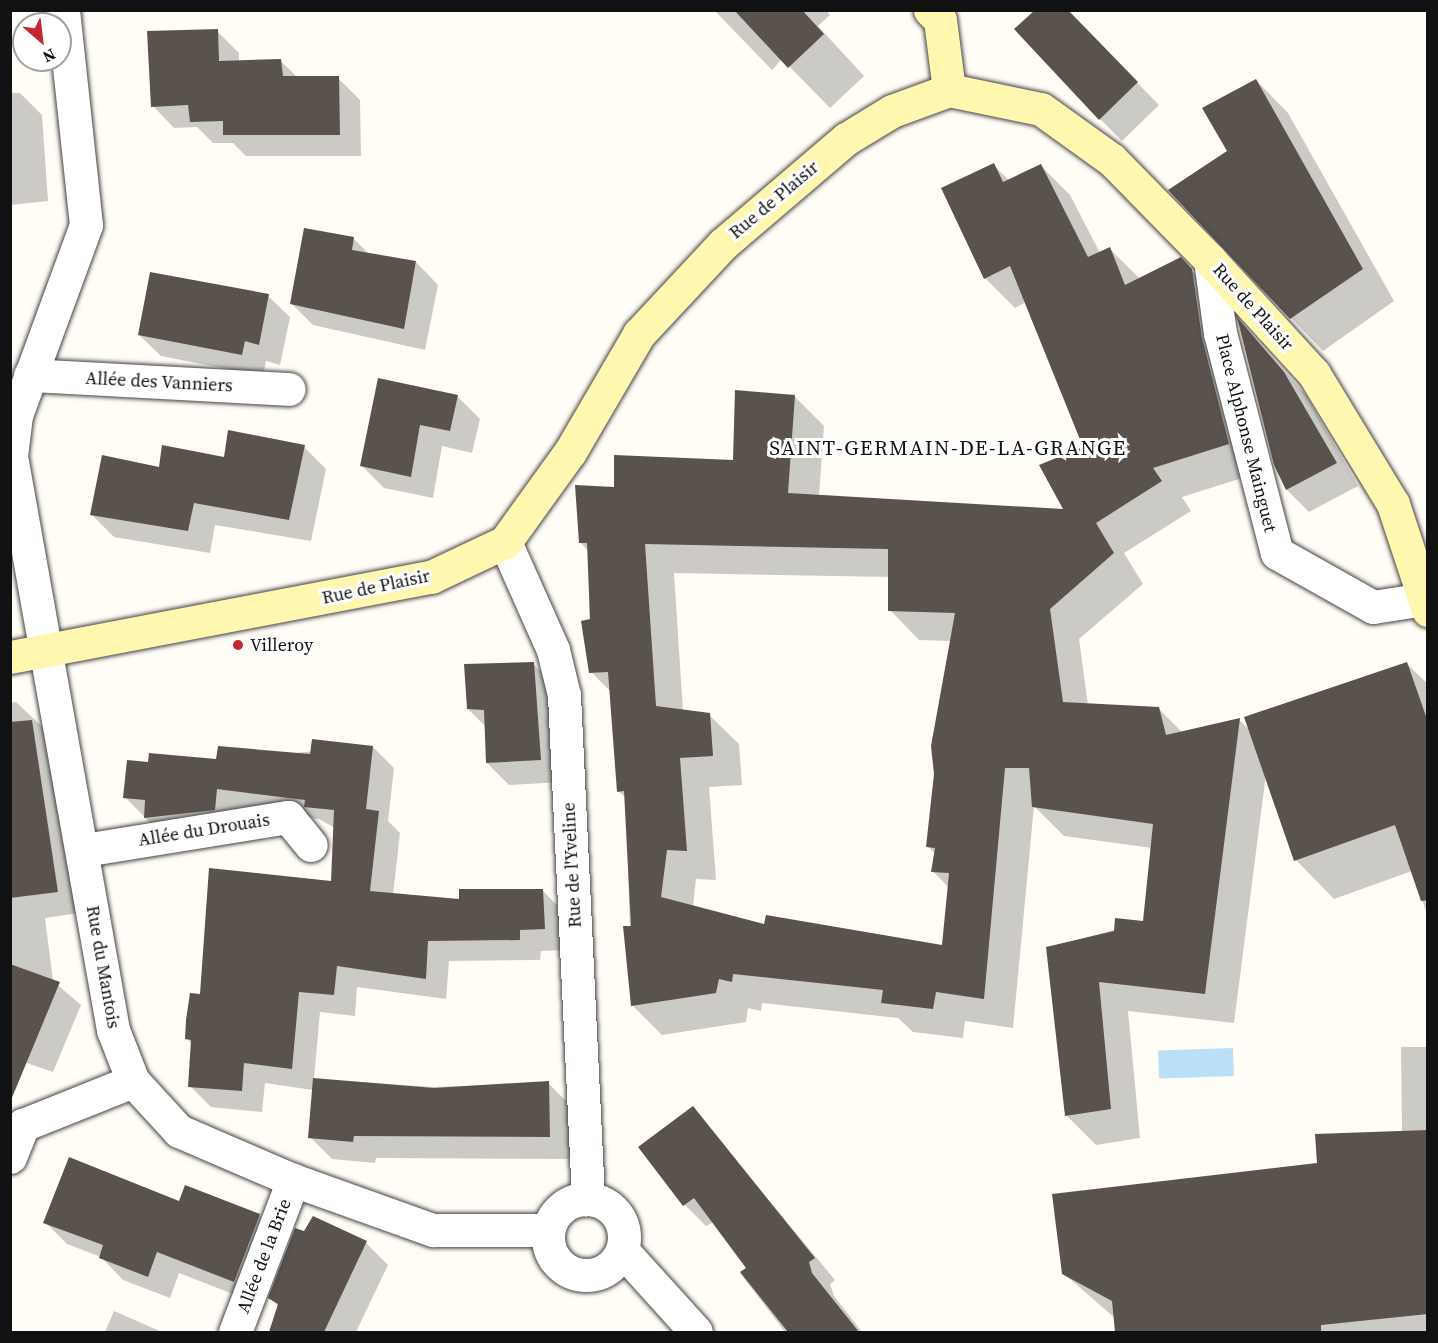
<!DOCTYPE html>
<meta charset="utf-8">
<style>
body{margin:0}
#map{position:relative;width:1438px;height:1343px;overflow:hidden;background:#fffdf5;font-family:"Source Serif 4",serif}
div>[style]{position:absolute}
.water>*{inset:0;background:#b9e0f7;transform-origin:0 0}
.shadow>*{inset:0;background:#0003}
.building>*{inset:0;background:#5a524d}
.roads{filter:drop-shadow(0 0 2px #444) drop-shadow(0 0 2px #444)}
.street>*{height:33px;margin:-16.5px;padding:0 16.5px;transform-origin:16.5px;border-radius:16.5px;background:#fff}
.street>.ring{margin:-16.5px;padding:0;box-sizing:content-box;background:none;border:33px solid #fff;border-radius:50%}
.secondary>*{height:33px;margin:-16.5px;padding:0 16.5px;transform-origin:16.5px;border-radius:16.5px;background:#fff6b0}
.dots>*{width:16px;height:16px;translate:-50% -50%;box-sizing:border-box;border:3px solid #fff;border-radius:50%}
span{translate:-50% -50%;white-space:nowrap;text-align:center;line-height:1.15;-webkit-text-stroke:6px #fff;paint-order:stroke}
.street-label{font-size:18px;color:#111}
.poi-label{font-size:18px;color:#111}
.left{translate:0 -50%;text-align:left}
.quarter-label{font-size:21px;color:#111;letter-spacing:1.5px}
.frame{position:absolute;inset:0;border:12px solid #111;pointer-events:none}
.north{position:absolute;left:12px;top:12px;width:60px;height:60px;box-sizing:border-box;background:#fff;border:2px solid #a0a0a0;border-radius:50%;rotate:152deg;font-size:16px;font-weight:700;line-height:24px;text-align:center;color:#111}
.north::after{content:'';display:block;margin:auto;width:21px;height:27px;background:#c4262e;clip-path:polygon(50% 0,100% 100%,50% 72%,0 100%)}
</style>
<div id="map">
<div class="water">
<div style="left:1233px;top:1048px;width:28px;height:75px;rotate:88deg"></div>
</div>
<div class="shadow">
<div style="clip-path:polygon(714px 10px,826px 10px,830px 15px,818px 26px,864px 76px,830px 108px,782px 59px,772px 70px)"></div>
<div style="clip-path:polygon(1066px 10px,1159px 105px,1122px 141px,1100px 119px)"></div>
<div style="clip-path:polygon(217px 31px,239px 53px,239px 62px,281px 61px,297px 77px,338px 78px,360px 100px,361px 156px,246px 156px,233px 143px,213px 143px,197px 127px,174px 128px,153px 106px)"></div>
<div style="clip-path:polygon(1256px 80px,1288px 113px,1394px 301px,1323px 351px,1291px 318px,1229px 151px)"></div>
<div style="clip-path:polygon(10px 93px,20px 93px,42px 115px,48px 201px,10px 205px)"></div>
<div style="clip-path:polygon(evenodd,993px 165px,1009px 180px,1041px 166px,1070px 195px,1100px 253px,1110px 249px,1140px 279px,1180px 259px,1221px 300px,1258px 473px,1182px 497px,1191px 511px,1124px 553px,1143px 584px,1079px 639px,1088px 705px,1158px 708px,1183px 733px,1239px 720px,1251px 731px,1407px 664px,1428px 684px,1428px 917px,1412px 871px,1334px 899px,1296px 860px,1266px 774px,1234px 1023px,1128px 1011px,1140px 1138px,1096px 1145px,1066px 1115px,1047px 948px,1144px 922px,1152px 848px,1064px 836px,1034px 806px,1013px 1028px,965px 1021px,963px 1038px,913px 1032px,898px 1018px,762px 1003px,761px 1011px,748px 1008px,746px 1022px,662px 1035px,632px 1005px,626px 798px,618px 791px,611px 692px,591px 672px,588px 551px,580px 542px,615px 488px,734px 461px,794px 396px,824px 426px,819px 496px,1066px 511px,1085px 448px,1026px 302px,1015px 308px,985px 278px,993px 165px,674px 573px,890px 577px,890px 610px,919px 640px,951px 641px,928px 846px,935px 854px,933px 871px,949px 888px,944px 947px,766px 926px,693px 907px,696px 879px,716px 880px,709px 787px,742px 785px,739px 744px,709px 715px,683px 711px,674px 573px)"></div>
<div style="clip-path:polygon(353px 238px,369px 254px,416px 262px,438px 285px,425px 350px,313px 325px,291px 303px)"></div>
<div style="clip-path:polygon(268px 296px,290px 317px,280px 365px,266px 361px,263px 376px,161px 356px,139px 335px)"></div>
<div style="clip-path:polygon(1240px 322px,1306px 395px,1358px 486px,1309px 512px,1287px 490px,1275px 465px)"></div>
<div style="clip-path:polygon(379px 380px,458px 397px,480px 419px,472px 453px,442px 446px,433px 498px,384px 488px,362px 466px)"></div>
<div style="clip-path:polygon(304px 447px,326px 469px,311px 541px,215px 525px,210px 553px,114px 537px,92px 515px,160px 469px)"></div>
<div style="clip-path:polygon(533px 664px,556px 686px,562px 782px,509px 785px,487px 763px,486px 727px,468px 709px)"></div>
<div style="clip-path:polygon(16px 702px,52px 736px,79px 913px,45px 918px,53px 981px,81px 1005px,53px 1072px,15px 1059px,10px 1072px,10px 703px)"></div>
<div style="clip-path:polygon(373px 747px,394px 768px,388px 821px,400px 833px,393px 895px,461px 901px,543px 891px,564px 912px,565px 950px,541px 951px,540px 960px,449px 961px,446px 999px,357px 987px,355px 1016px,320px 1012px,314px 1079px,434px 1087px,548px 1083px,570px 1105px,571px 1159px,376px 1158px,375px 1163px,332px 1159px,310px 1137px,313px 1090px,265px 1083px,262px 1112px,211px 1107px,190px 1086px,193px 1045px,186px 1038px,332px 882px,335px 828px,319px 819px,238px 810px,166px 839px,125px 797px,150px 764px)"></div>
<div style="clip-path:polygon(1401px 1047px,1428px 1047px,1428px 1332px,1117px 1332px,1116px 1319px,1063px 1273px,1402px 1133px)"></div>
<div style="clip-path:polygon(692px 1108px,835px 1280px,830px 1284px,834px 1296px,862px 1332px,785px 1332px,740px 1273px,748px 1269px,714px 1222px,706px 1226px,685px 1205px)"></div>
<div style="clip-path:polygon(179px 1203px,259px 1215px,281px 1238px,256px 1303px,179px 1273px,170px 1298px,123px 1280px,101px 1257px,67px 1244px,45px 1222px)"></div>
<div style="clip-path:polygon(366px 1243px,388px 1265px,356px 1332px,270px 1332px,279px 1307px,270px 1298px)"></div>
<div style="clip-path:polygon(114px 1311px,162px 1332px,105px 1332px)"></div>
</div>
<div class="building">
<div style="clip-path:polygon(734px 10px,802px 10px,824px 34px,788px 68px)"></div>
<div style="clip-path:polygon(1035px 10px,1068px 10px,1138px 82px,1099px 120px,1014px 29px)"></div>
<div style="clip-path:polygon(218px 29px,219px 61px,281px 59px,283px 76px,339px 76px,340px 135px,223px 135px,223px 121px,190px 122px,188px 105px,151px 107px,147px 31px)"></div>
<div style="clip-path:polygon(1256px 79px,1363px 269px,1290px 319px,1168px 190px,1227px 151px,1202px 108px)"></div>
<div style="clip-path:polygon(evenodd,994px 163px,1003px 182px,1041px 164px,1088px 257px,1110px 247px,1125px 285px,1181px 257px,1192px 269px,1202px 338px,1229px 444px,1153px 468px,1162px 481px,1096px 523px,1114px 553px,1050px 609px,1063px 702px,1159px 707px,1166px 735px,1240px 718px,1205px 994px,1099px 982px,1111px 1109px,1065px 1116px,1046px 947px,1114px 931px,1115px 918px,1143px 921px,1153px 824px,1032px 807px,1029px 768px,1005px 768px,984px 999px,936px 992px,933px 1009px,881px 1003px,883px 990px,733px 974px,732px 982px,719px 979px,716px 993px,631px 1006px,623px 926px,631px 926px,624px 791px,617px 792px,608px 672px,589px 673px,581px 621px,590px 619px,587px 543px,579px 543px,575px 485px,614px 487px,614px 455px,733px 460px,735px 390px,795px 395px,788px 493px,1063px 509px,1039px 465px,1083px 447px,1010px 266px,984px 279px,941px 188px,994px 163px,645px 544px,888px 549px,888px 611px,955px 613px,931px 746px,934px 774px,926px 847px,935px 848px,931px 872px,949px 873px,942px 945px,766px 915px,764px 924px,661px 897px,667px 850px,687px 851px,680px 758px,713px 756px,710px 713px,656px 706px,645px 544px)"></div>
<div style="clip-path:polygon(304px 228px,354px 237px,352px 250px,416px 261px,404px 329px,290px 304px)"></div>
<div style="clip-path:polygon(150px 272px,269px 294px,259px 345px,245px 341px,242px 355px,138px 335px)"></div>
<div style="clip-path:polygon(1237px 317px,1284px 372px,1337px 463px,1286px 490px,1274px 465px)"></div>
<div style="clip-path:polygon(378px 378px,458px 395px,450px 431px,420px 425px,411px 477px,360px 466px)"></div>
<div style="clip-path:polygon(228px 430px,305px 445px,289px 520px,194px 503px,188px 531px,90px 515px,102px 455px,159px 467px,162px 445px,224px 457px)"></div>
<div style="clip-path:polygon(534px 662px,541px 760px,486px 763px,484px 710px,467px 709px,464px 664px)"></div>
<div style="clip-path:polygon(1407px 662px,1428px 722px,1428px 900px,1421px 901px,1395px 825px,1294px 861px,1244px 717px)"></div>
<div style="clip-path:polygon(32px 720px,58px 892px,10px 898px,10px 722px)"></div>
<div style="clip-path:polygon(312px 739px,373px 746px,366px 809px,379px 811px,370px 891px,459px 899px,459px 889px,543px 889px,545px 929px,520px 930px,520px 940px,428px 941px,426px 979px,337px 966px,334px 995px,299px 992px,292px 1069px,244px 1063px,242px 1091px,188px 1087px,191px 1040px,185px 1039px,186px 1020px,190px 993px,200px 994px,209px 868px,331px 881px,334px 810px,304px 807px,305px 800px,217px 789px,215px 810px,144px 818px,145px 800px,123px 798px,127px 760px,148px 762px,149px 753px,216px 759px,218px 746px,310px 754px)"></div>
<div style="clip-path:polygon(10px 964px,60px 982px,11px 1100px,10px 1100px)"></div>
<div style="clip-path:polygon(313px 1078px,434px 1088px,549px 1081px,550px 1137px,354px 1136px,353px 1142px,308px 1138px)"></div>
<div style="clip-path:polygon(693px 1106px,815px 1258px,809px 1262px,812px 1273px,859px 1332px,788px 1332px,740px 1272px,746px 1268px,694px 1198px,683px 1206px,638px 1147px)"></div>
<div style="clip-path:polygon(1428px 1130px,1428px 1314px,1321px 1325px,1321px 1332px,1115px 1332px,1112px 1301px,1062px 1274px,1052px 1194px,1317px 1163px,1315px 1134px)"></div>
<div style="clip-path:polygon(69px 1157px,179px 1201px,185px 1185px,260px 1214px,234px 1282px,157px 1252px,148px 1277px,99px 1258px,103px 1245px,43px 1223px)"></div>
<div style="clip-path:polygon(313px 1216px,367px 1241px,324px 1332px,269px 1332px,278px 1304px,268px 1298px,295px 1228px,304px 1231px)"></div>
</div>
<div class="roads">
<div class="street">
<div style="left:63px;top:10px;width:216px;rotate:83.9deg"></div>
<div style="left:86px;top:225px;width:202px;rotate:110.2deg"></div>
<div style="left:16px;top:415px;width:41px;rotate:97deg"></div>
<div style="left:11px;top:456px;width:583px;rotate:79.92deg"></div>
<div style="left:113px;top:1030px;width:55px;rotate:68.6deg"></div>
<div style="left:133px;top:1081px;width:68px;rotate:47.4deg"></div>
<div style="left:179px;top:1131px;width:124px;rotate:23.3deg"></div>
<div style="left:293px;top:1180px;width:149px;rotate:19.7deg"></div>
<div style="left:433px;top:1230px;width:115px"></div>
<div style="left:1210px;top:260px;width:74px;rotate:82.2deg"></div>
<div style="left:1220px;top:333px;width:227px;rotate:75.5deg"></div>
<div style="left:1277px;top:553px;width:110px;rotate:29.4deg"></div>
<div style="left:1373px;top:607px;width:52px;rotate:-8.9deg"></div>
<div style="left:30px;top:375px;width:259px;rotate:3.1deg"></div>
<div style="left:505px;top:542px;width:118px;rotate:66deg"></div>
<div style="left:553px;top:650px;width:46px;rotate:76.3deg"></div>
<div style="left:564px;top:695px;width:505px;rotate:87.27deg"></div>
<div style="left:84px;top:850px;width:207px;rotate:-9.2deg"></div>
<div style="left:288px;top:817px;width:36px;rotate:51deg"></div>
<div style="left:10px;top:1157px;width:35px;rotate:-68deg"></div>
<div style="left:23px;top:1125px;width:118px;rotate:-21.8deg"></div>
<div class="ring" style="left:548px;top:1199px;width:43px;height:43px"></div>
<div style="left:622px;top:1250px;width:110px;rotate:47.9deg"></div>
<div style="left:235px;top:1332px;width:163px;rotate:-69.1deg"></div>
</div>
<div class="secondary">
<div style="left:930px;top:10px;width:14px;rotate:45deg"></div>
<div style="left:940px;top:20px;width:71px;rotate:82.7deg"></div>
<div style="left:10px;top:657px;width:429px;rotate:-10.8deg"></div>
<div style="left:431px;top:577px;width:82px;rotate:-25.3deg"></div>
<div style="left:505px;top:542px;width:111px;rotate:-54.2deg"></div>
<div style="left:570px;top:452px;width:137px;rotate:-59.7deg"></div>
<div style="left:639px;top:334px;width:123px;rotate:-47deg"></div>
<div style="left:723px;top:244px;width:162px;rotate:-40.5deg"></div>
<div style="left:846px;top:139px;width:54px;rotate:-31.3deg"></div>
<div style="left:892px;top:111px;width:61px;rotate:-20.2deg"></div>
<div style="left:949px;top:90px;width:94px;rotate:11.7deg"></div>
<div style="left:1041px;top:109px;width:87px;rotate:35.7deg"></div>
<div style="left:1112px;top:160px;width:140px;rotate:45.6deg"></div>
<div style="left:1210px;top:260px;width:154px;rotate:47.6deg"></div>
<div style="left:1314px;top:374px;width:152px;rotate:58.7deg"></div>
<div style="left:1393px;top:504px;width:112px;rotate:71.7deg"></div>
</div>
</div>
<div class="dots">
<div style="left:238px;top:645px;background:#c4262e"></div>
</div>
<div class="street-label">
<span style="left:774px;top:200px;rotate:-40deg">Rue de Plaisir</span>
<span style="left:1253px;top:307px;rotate:48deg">Rue de Plaisir</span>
<span style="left:159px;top:382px;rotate:3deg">Allée des Vanniers</span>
<span style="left:1246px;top:433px;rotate:76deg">Place Alphonse Mainguet</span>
<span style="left:376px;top:587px;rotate:-12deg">Rue de Plaisir</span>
<span style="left:204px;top:830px;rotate:-9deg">Allée du Drouais</span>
<span style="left:572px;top:865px;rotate:-93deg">Rue de l'Yveline</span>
<span style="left:103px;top:967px;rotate:80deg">Rue du Mantois</span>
<span style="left:264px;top:1256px;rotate:-69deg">Allée de la Brie</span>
</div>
<div class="poi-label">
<span class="left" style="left:250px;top:645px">Villeroy</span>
</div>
<div class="quarter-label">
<span style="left:948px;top:448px">SAINT-GERMAIN-DE-LA-GRANGE</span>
</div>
<div class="frame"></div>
<div class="north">N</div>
</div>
